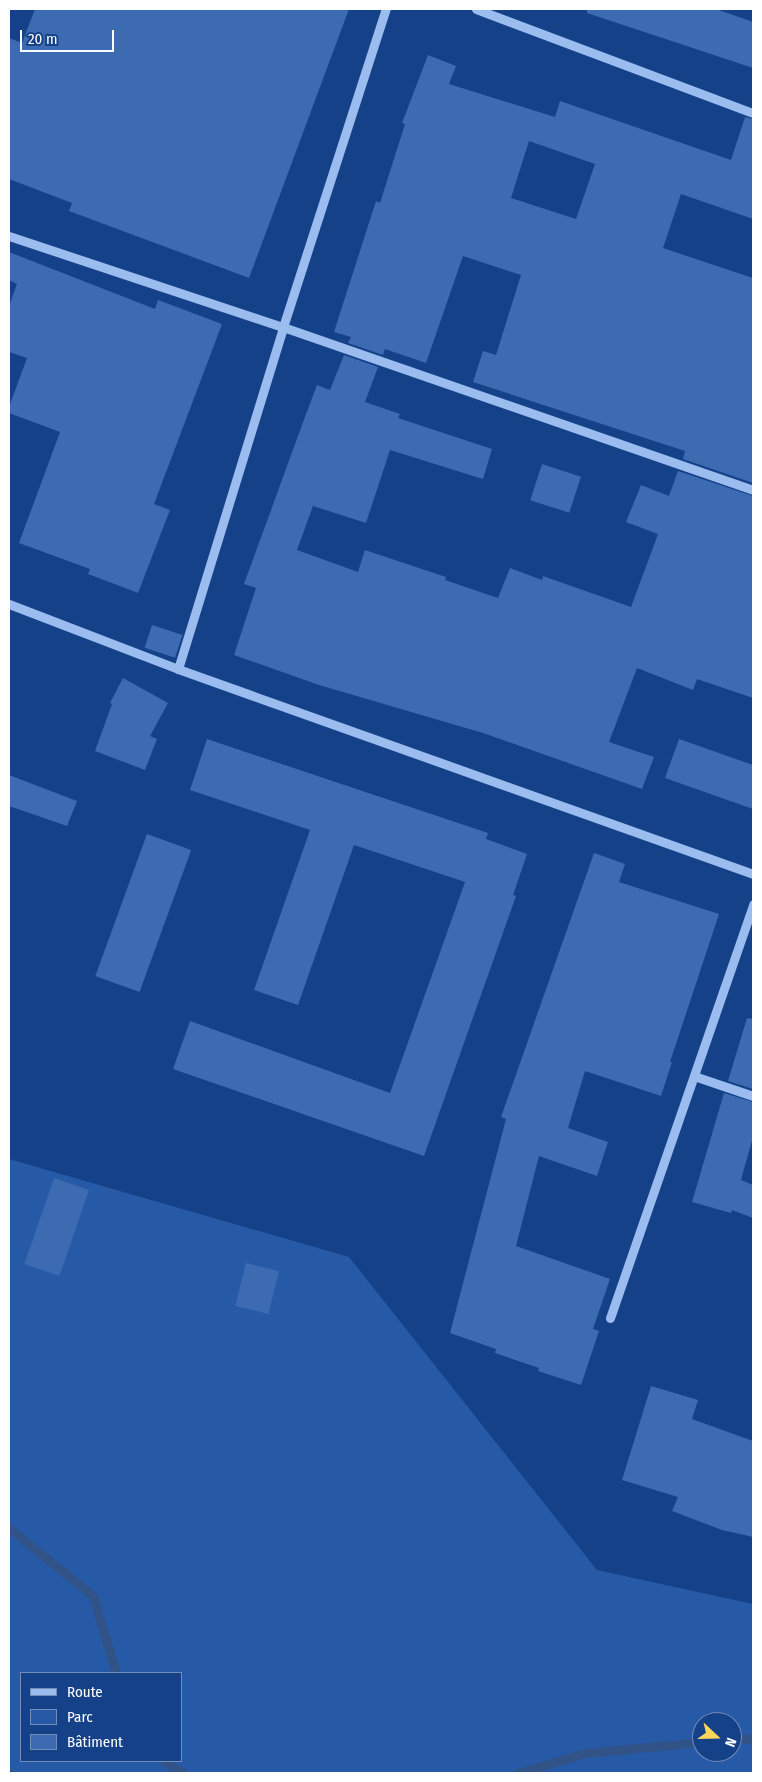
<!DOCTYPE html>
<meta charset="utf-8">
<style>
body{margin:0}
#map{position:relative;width:762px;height:1782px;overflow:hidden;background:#144188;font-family:"Fira Sans Condensed",sans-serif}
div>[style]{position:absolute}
.green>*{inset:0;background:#265aa7}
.stream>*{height:9px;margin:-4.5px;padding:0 4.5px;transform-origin:4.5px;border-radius:4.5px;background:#325388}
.building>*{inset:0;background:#3d6bb2;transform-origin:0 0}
.minor>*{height:9px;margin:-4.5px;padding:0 4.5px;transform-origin:4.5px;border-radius:4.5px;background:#9abcef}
span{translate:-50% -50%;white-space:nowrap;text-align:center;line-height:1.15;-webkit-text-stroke:4.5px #144188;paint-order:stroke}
.frame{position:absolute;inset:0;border:10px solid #fff;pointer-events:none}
.legend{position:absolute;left:20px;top:1672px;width:162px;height:90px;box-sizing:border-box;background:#144188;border:1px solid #728db8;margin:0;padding:6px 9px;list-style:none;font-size:15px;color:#fff}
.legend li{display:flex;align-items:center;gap:10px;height:25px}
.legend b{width:25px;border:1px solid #728db8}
.north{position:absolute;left:692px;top:1712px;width:50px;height:50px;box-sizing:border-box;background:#144188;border:1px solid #728db8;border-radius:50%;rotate:111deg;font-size:14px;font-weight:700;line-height:20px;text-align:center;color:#fff}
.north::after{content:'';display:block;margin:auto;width:18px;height:22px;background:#ffd758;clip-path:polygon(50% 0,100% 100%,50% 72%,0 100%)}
.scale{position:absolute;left:20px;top:30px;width:94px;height:22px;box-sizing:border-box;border:2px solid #fff;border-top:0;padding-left:6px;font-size:15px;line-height:18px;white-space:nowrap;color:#fff;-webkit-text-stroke:4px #144188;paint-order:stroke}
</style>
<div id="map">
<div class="green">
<div style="clip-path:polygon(evenodd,9px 1159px,349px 1257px,597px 1570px,753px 1604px,753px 1773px,15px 1773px,9px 1770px,9px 1159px,21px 1673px,181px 1673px,181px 1761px,21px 1761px,21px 1673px,9px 1159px,702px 1722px,732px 1722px,732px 1752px,702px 1752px,702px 1722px)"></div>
</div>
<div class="stream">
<div style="left:9px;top:1528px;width:108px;rotate:39deg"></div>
<div style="left:93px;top:1596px;width:80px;rotate:73.4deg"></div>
<div style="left:732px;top:1740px;width:21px;rotate:-5deg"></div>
<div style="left:164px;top:1761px;width:22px;rotate:32deg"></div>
<div style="left:518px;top:1773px;width:70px;rotate:-16.6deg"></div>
<div style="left:585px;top:1753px;width:118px;rotate:-5.4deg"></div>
</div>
<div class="building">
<div style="clip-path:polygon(35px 9px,349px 9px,249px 278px,69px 211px,72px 203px,9px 179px,9px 38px,22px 43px)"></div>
<div style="clip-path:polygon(587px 9px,716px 9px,753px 22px,753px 68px,587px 13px)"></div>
<div style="clip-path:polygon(evenodd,428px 55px,456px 66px,449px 84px,555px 117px,560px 101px,731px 160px,745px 117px,753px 119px,753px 219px,681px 194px,663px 248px,753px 278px,753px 483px,683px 459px,685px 451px,473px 382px,483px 351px,496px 355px,521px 275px,463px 256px,426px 363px,385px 349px,383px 355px,348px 343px,351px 337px,334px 332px,376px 201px,380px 203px,405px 124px,402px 123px,428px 55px,529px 141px,595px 164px,576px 219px,511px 198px,529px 141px)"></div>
<div style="clip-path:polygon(9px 252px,155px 309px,158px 300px,222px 324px,154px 504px,170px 510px,138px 593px,88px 574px,90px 569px,19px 543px,60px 432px,9px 413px,9px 407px,27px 358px,9px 352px,9px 306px,17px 284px,9px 280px)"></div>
<div style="clip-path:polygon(344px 355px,378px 367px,365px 402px,400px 414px,398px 418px,492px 449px,483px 479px,390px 450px,366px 523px,313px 506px,297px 550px,358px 572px,365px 550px,446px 577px,445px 580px,498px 598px,510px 568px,542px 580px,543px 576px,631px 607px,658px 534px,626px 522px,641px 485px,669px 496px,678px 471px,753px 496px,753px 698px,697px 679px,693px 690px,637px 668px,609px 742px,654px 757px,642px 789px,483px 733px,319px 685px,234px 655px,256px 588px,244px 584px,302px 425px,317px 385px,330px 390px)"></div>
<div style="left:542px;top:464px;width:41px;height:38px;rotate:18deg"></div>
<div style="left:152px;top:625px;width:32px;height:24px;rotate:18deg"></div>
<div style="clip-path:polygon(123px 678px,168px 703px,150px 736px,157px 739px,145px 770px,95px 751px,112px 704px,110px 703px)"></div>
<div style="clip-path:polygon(207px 739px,488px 833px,486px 839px,527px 854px,513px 895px,516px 896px,424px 1156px,173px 1069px,190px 1021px,390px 1093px,465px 882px,354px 845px,298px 1005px,254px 990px,310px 830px,190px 790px)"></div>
<div style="clip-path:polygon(679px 739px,753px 765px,753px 809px,665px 778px)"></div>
<div style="clip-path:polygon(9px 775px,77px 801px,67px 826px,9px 806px)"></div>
<div style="left:147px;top:834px;width:47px;height:151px;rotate:20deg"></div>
<div style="clip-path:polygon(594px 853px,625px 864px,619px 882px,719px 914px,670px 1062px,672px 1062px,661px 1096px,585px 1071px,568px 1128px,608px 1142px,597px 1176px,539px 1156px,516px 1246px,610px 1279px,593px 1329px,599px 1331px,581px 1385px,538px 1371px,539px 1368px,495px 1353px,496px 1349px,450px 1333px,506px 1119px,501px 1117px)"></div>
<div style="clip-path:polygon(747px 1018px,753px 1019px,753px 1089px,728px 1081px)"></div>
<div style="clip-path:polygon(724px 1093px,753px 1102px,753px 1137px,741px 1180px,753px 1185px,753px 1218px,732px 1210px,731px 1213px,692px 1202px)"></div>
<div style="left:54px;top:1178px;width:37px;height:91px;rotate:19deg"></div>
<div style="left:246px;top:1263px;width:34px;height:44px;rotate:14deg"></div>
<div style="clip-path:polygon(651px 1386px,698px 1400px,692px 1419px,753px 1441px,753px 1537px,722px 1530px,672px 1511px,678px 1497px,622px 1480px)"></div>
</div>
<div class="minor">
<div style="left:476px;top:9px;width:296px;rotate:20.6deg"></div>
<div style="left:9px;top:236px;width:289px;rotate:18.4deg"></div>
<div style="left:283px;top:327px;width:497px;rotate:19.1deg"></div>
<div style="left:9px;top:604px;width:181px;rotate:21deg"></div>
<div style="left:178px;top:669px;width:610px;rotate:19.62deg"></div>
<div style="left:178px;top:669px;width:358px;rotate:-72.9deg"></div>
<div style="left:283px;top:327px;width:334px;rotate:-72.1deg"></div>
<div style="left:694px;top:1076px;width:62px;rotate:18.7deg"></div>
<div style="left:610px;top:1318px;width:438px;rotate:-70.9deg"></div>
</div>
<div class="frame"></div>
<ul class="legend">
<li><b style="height:6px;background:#9abcef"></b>Route</li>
<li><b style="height:14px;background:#265aa7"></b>Parc</li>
<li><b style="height:14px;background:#3d6bb2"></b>Bâtiment</li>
</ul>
<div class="north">N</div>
<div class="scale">20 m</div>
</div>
